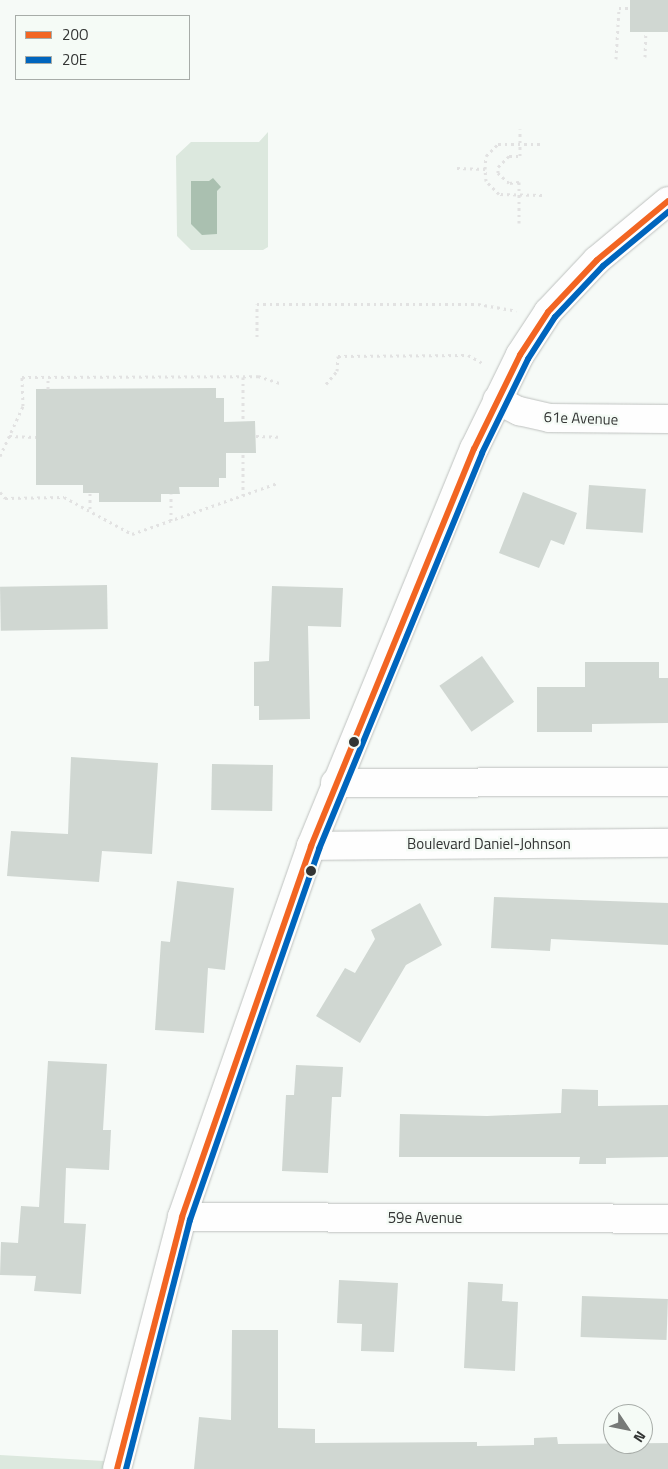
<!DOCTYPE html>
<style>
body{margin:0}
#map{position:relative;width:668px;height:1469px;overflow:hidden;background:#f6faf7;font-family:"Titillium Web",sans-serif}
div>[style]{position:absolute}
.green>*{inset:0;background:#dce8de}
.water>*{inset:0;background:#aac0b0}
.building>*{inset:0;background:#d0d7d2;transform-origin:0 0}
.path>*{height:3px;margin-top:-1.5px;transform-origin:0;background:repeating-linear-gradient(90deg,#e2e2e2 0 2.5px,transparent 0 6.5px)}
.roads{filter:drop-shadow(0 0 1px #bec1bf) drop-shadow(0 0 1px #bec1bf)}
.minor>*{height:28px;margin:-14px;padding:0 14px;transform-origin:14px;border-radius:14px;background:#fefefe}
.bus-1>*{height:6px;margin:-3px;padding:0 3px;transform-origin:3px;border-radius:3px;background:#f26522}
.bus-2>*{height:6px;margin:-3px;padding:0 3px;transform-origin:3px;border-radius:3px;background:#0065bd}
.dots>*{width:14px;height:14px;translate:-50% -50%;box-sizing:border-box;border:2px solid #f5fbf6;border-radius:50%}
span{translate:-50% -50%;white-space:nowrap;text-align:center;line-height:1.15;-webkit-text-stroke:4.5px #f5fbf6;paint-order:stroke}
.street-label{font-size:15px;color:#333534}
.legend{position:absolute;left:15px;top:15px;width:175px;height:65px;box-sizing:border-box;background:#f5fbf6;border:1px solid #a7aca8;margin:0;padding:6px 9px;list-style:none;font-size:15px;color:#333534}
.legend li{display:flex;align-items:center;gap:10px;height:25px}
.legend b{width:25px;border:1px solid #a7aca8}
.north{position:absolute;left:603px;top:1404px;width:50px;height:50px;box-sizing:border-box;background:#f5fbf6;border:1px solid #a7aca8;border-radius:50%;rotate:124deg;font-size:14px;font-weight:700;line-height:20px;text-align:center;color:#333534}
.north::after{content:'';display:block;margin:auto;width:18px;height:22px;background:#777a78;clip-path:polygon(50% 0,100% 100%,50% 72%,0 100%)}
</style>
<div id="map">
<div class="green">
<div style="clip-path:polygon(268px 132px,268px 247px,263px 250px,191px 250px,177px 236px,176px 156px,191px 142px,259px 142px)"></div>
<div style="clip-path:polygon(0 1455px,104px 1461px,103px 1469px,0 1469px)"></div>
</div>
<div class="water">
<div style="clip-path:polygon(213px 178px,221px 187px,217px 191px,217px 234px,202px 235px,191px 224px,191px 181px,209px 181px)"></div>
</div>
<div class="building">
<div style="left:630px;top:0;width:38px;height:32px"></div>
<div style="clip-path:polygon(216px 388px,216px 398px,224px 398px,224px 422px,255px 421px,256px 453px,226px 453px,226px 478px,219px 478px,219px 487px,179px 487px,180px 494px,161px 494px,161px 502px,99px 502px,99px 493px,83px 493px,83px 485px,36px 485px,36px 389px)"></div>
<div style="left:589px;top:485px;width:57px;height:44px;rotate:4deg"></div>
<div style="clip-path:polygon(523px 492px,577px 513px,564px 545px,551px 540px,539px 568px,499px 553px)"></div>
<div style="left:107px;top:585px;width:44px;height:107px;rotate:89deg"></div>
<div style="clip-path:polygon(272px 586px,343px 588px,341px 627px,308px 626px,310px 719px,259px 720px,259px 706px,254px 706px,254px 662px,269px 661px)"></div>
<div style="left:482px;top:656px;width:56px;height:52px;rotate:55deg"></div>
<div style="clip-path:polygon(585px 662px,659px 662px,659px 678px,668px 678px,668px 723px,592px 724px,592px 732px,537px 732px,537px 687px,585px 687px)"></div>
<div style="clip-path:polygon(71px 757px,158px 763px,152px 854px,102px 851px,99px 882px,7px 876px,11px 831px,68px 834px)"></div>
<div style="left:212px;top:764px;width:61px;height:46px;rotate:1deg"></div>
<div style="clip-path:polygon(177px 881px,234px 888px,225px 970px,208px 968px,204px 1033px,155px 1030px,161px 941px,170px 942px)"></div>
<div style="clip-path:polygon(494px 897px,668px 903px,668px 945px,551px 939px,550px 951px,491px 948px)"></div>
<div style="clip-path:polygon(420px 903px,442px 945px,406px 965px,360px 1043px,316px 1016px,345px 968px,355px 973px,375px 939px,371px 930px)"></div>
<div style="clip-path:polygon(48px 1061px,107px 1064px,103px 1130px,111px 1130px,109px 1170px,66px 1168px,64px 1223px,86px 1224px,81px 1294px,34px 1291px,36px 1276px,0 1275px,1px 1242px,18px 1243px,21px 1206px,39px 1207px)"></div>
<div style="clip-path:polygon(296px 1065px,343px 1067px,341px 1097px,332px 1097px,328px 1173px,282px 1171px,286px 1095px,294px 1095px)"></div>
<div style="clip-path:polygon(562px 1089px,598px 1090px,598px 1106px,668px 1105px,668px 1157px,606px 1158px,606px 1164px,579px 1164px,580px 1157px,399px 1157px,400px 1114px,487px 1116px,561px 1113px)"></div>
<div style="clip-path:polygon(339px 1280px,398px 1283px,394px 1352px,361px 1351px,362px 1324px,337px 1323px)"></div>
<div style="clip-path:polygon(468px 1282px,503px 1284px,502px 1301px,518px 1302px,515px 1371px,464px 1368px)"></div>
<div style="left:582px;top:1296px;width:86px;height:41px;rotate:2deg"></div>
<div style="clip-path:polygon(232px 1330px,278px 1330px,278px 1428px,315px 1429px,315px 1443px,477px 1442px,477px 1446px,534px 1445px,534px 1438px,557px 1437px,558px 1444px,668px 1443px,668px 1469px,194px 1469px,199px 1417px,231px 1420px)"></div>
</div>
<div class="path">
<div style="left:645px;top:57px;width:25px;rotate:-88deg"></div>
<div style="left:616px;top:59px;width:51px;rotate:-86.6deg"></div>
<div style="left:619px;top:8px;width:10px"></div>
<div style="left:457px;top:168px;width:28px;rotate:2deg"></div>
<div style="left:542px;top:195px;width:43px;rotate:-178.7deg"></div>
<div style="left:499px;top:194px;width:18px;rotate:-135deg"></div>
<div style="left:486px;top:181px;width:12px;rotate:-95deg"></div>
<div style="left:485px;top:169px;width:13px;rotate:-86deg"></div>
<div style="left:486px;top:156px;width:17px;rotate:-45deg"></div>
<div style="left:498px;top:144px;width:44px"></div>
<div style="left:519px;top:223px;width:41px;rotate:-90deg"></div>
<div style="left:519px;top:182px;width:10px;rotate:174deg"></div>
<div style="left:509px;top:183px;width:15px;rotate:-138deg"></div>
<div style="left:498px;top:173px;width:6px;rotate:-90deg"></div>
<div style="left:498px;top:167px;width:16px;rotate:-45deg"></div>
<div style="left:509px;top:156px;width:11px"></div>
<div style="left:520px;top:156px;width:27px;rotate:-90deg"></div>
<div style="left:257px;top:337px;width:33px;rotate:-90deg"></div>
<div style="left:257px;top:304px;width:221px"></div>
<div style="left:478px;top:304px;width:39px;rotate:10deg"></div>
<div style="left:243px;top:377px;width:44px;rotate:90deg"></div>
<div style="left:326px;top:384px;width:17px;rotate:-50deg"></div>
<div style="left:337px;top:371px;width:15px;rotate:-86deg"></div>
<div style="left:338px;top:356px;width:130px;rotate:-0.4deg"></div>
<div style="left:468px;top:355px;width:18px;rotate:29deg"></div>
<div style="left:48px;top:389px;width:12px;rotate:-90deg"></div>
<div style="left:9px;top:436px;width:27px;rotate:2deg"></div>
<div style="left:256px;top:436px;width:23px;rotate:2deg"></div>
<div style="left:0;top:456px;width:55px;rotate:-65.3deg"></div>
<div style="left:23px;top:406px;width:29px;rotate:-92deg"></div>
<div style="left:22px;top:377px;width:236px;rotate:-0.2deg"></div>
<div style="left:258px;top:376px;width:23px;rotate:18deg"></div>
<div style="left:0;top:492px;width:8px;rotate:50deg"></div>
<div style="left:5px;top:498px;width:59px;rotate:-1deg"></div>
<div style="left:64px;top:497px;width:77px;rotate:28.6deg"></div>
<div style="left:132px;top:534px;width:155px;rotate:-19.3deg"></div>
<div style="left:90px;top:493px;width:18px;rotate:90deg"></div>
<div style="left:243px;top:496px;width:43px;rotate:-90deg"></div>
<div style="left:171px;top:521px;width:27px;rotate:-90deg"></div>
</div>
<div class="roads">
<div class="minor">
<div style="left:497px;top:400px;width:25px;rotate:27deg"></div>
<div style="left:519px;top:411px;width:31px;rotate:13deg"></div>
<div style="left:549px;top:418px;width:119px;rotate:0.5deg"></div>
<div style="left:335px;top:783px;width:333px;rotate:-0.2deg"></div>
<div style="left:311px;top:846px;width:357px;rotate:-0.5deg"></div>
<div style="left:182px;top:1217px;width:486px;rotate:0.2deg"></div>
<div style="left:117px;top:1469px;width:260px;rotate:-75.5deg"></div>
<div style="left:182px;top:1217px;width:393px;rotate:-70.8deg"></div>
<div style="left:311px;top:846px;width:429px;rotate:-67.7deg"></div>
<div style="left:474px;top:449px;width:105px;rotate:-63.9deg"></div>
<div style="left:520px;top:355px;width:51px;rotate:-56.9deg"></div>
<div style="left:548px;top:312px;width:71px;rotate:-46.7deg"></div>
<div style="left:597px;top:260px;width:92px;rotate:-39.7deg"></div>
</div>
</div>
<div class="bus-1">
<div style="left:117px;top:1469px;width:260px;rotate:-75.5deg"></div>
<div style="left:182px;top:1217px;width:393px;rotate:-70.8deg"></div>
<div style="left:311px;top:846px;width:429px;rotate:-67.7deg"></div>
<div style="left:474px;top:449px;width:105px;rotate:-63.9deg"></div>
<div style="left:520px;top:355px;width:51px;rotate:-56.9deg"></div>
<div style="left:548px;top:312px;width:71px;rotate:-46.7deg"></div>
<div style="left:597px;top:260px;width:92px;rotate:-39.7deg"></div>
</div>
<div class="bus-2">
<div style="left:126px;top:1469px;width:257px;rotate:-75.6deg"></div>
<div style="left:190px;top:1220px;width:393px;rotate:-70.8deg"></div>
<div style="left:319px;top:849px;width:428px;rotate:-67.6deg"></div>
<div style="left:482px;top:453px;width:105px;rotate:-63.9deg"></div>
<div style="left:528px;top:359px;width:50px;rotate:-57.3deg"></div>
<div style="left:555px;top:317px;width:70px;rotate:-46.7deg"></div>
<div style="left:603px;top:266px;width:85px;rotate:-39.7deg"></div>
</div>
<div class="dots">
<div style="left:354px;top:742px;background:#333534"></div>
<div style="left:311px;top:871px;background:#333534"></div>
</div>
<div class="street-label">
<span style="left:581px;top:418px;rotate:2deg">61e Avenue</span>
<span style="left:489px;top:844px">Boulevard Daniel-Johnson</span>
<span style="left:425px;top:1218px">59e Avenue</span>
</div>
<ul class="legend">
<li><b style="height:6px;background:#f26522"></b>20O</li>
<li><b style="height:6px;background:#0065bd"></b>20E</li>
</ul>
<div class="north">N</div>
</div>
